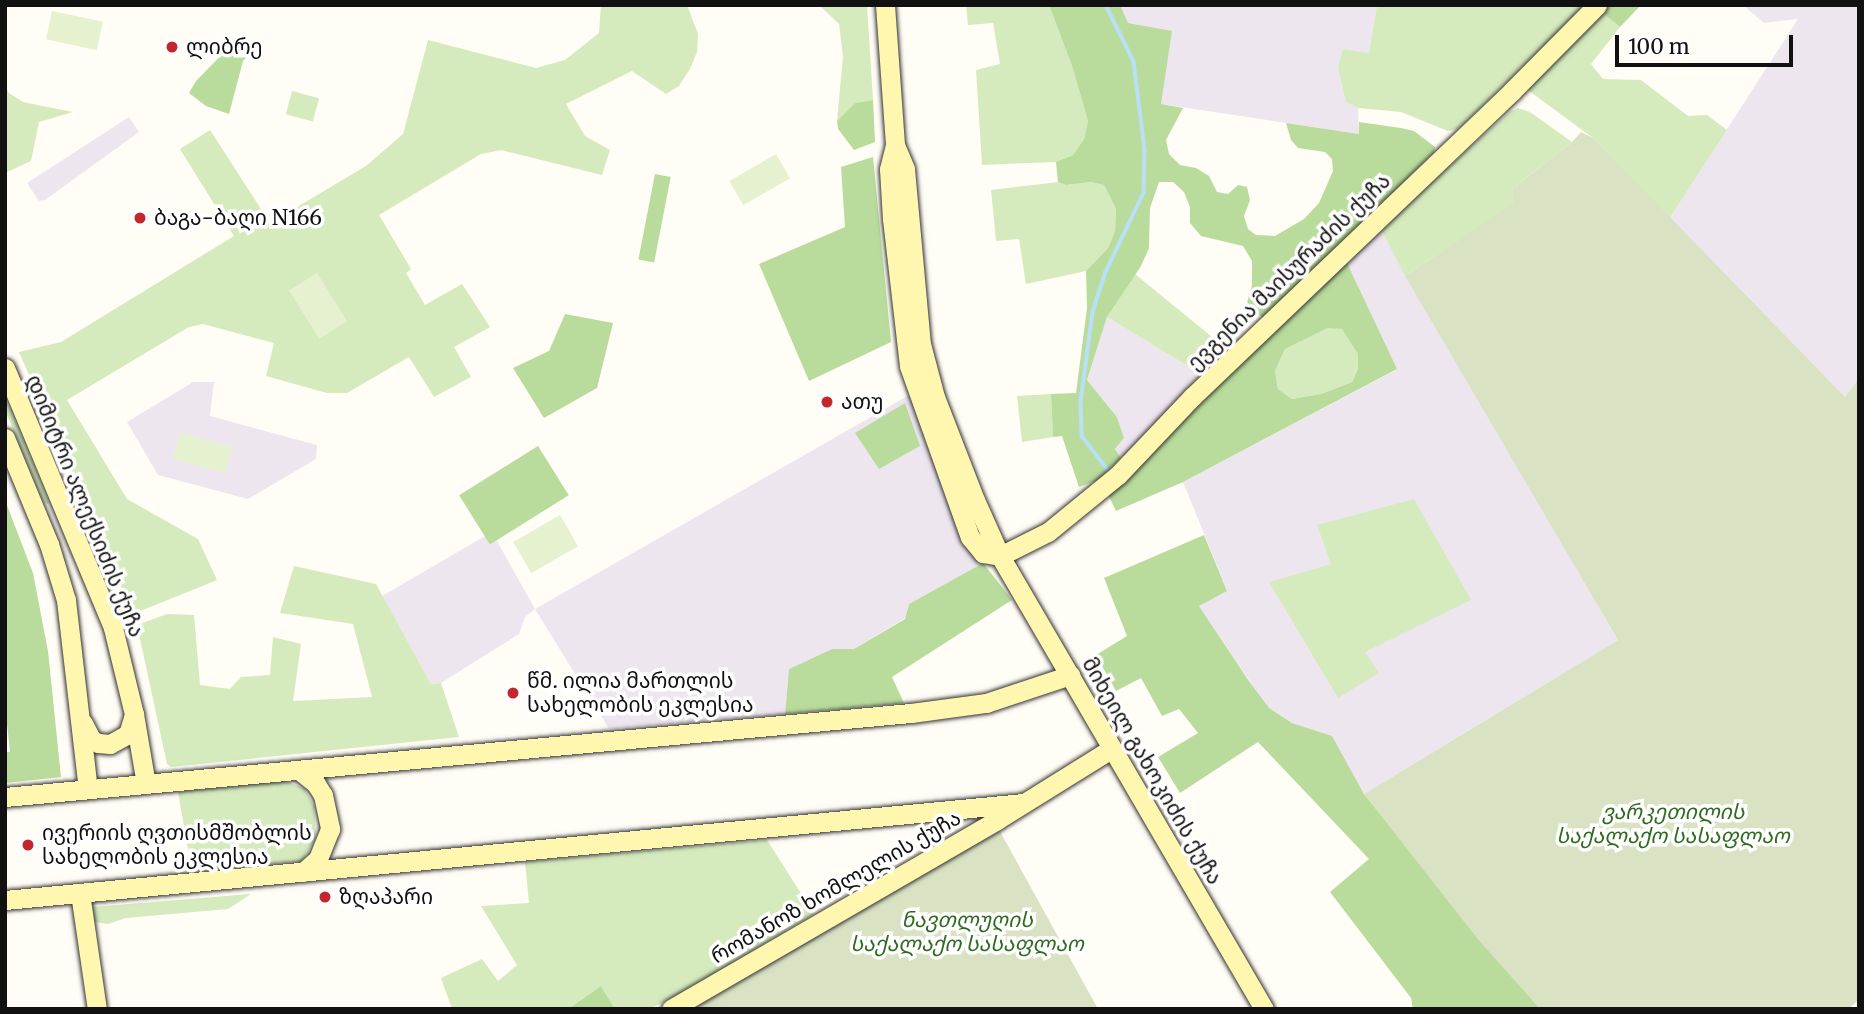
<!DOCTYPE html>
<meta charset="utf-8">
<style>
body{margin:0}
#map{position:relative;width:1864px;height:1014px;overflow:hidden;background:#fffdf5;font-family:Merriweather,"Noto Sans Georgian",serif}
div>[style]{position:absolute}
.industrial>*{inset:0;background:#eee6ef}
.green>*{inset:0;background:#d5ebbd;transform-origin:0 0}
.forest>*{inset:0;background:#b9dc9c;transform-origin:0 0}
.cemetery>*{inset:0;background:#d9e3c4}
.pitch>*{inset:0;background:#e6f2cf;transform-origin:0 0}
.stream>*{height:3.5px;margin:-1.75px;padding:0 1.75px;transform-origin:1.75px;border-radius:1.75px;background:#b9e0f7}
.roads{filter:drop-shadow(0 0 2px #333) drop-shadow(0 0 2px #333)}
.secondary>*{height:19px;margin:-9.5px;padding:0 9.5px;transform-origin:9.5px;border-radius:9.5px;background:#fff6b0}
.dots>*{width:19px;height:19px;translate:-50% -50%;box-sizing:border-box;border:4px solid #fff;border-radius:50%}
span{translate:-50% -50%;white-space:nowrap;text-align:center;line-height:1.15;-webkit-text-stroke:7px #fff;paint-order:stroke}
.poi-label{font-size:21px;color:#111}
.left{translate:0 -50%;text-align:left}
.street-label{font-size:21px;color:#111}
.park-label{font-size:21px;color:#2f6b1f;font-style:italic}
.frame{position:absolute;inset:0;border:7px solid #111;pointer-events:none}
.scale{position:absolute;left:1615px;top:35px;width:178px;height:32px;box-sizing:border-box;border:4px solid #111;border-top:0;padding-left:9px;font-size:21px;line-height:24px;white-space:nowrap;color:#111;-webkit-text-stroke:5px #fff;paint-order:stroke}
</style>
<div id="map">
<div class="industrial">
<div style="clip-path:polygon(1120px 5px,1377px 5px,1369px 54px,1346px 101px,1358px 108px,1359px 134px,1161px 104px)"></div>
<div style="clip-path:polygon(1743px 5px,1859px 5px,1859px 378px,1845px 397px,1669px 219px,1798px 19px,1764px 23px)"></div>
<div style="clip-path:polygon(129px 117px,139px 132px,45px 200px,39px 201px,27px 183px)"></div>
<div style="clip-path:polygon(evenodd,1381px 229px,1618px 640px,1364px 794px,1332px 737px,1292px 723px,1268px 708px,1199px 606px,1227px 590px,1183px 482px,1396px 370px,1346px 261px,1381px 229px,1331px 564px,1364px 652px,1269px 583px,1331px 564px)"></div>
<div style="clip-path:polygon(1107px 317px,1204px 376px,1121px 458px,1115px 449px,1124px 438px,1117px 417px,1087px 380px)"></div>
<div style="clip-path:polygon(193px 382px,214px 382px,210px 416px,317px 445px,316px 459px,248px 499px,158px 475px,127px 422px)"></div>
<div style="clip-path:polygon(911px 394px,975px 555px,983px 563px,909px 604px,905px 618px,854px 649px,832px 649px,789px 669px,785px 714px,609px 729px,535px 609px,525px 617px,519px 634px,441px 683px,431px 684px,382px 596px,492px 532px,535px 609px)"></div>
</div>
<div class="green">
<div style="clip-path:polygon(601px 5px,687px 5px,698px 34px,697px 52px,690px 69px,679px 86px,666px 94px,632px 71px,566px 104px,585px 136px,610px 150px,602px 175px,501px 150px,481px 154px,379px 215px,411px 269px,406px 273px,425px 305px,462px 284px,490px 327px,454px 347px,471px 377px,434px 397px,409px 357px,347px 393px,327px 393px,266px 376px,274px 343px,203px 324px,189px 327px,67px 400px,127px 499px,198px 539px,217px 580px,133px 614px,19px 352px,61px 342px,234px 236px,180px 149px,210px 130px,270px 223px,366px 166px,403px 134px,428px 40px,536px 68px,565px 60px,599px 33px)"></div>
<div style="clip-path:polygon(819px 5px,867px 5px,873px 100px,855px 103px,837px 121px,843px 56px,839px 24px)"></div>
<div style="clip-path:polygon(966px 5px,1049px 5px,1072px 66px,1088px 121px,1084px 139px,1073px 155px,1056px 162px,982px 165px,976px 70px,1000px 64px,993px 23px,968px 25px)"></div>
<div style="clip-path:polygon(1377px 5px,1586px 5px,1458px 129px,1448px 131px,1401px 112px,1358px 108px,1346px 102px,1338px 67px,1343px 49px,1369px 53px)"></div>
<div style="clip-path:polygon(1600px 11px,1620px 27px,1591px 64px,1603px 79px,1641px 80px,1688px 116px,1707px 115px,1727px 130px,1669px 219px,1593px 138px,1528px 90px)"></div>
<div style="clip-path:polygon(5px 86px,9px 93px,23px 102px,73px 112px,39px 122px,31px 161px,5px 173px)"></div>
<div style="left:292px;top:91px;width:28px;height:24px;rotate:15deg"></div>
<div style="clip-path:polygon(1518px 108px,1530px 112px,1572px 142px,1512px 189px,1515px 203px,1405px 276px,1381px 229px,1509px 112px)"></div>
<div style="clip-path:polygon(1058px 182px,1066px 185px,1091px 182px,1104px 185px,1116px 209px,1115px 231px,1108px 248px,1086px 271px,1026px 284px,1019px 239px,996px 241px,991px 190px)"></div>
<div style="clip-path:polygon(1135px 274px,1228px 350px,1204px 376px,1107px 317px)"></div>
<div style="clip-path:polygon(1327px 327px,1343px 329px,1358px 354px,1358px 369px,1352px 382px,1321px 394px,1292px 399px,1278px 389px,1275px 371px,1285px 349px)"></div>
<div style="clip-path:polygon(1051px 394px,1053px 437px,1022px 442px,1017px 396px)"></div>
<div style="clip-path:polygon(5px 397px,49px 502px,48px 504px,44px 503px,5px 410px)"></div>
<div style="clip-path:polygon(1414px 499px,1471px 600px,1365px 652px,1379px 673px,1338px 698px,1269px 582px,1331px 564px,1317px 525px)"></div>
<div style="clip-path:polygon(294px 566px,376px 584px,431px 684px,441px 683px,459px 737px,171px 767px,167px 764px,137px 625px,167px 614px,194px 615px,200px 685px,230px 689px,241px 677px,270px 675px,273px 637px,301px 644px,293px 701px,372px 697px,353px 624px,280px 613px)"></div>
<div style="clip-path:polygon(284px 781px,304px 788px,314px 806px,316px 838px,302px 861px,192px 872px,178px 792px)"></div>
<div style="clip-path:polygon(767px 840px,814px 914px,692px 987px,650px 1009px,615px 1009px,601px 986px,568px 1009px,452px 1009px,441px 978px,482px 959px,498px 981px,517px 965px,481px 906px,529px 903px,525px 862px)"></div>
<div style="clip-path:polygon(251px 894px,228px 909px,126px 918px,108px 924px,94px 922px,92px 907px)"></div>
</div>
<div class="forest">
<div style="clip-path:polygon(1049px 5px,1120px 5px,1128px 23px,1172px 31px,1161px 104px,1183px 108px,1166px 140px,1169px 154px,1180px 165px,1196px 168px,1209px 176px,1217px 192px,1228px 194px,1238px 185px,1247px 187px,1250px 200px,1244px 216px,1248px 229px,1256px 235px,1275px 236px,1304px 219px,1319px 203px,1333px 171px,1332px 159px,1325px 152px,1298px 148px,1291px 140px,1286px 123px,1359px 134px,1359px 122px,1401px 128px,1414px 131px,1435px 147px,1434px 152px,1264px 319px,1247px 303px,1252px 285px,1252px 261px,1243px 246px,1201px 236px,1190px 223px,1190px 207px,1184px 192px,1173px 182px,1159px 182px,1150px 208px,1149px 248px,1141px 266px,1107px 317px,1087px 380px,1117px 417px,1124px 438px,1115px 449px,1121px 458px,1098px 480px,1079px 487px,1062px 436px,1053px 437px,1051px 394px,1076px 393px,1087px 308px,1086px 271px,1108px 248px,1115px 231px,1116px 209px,1104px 185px,1091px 182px,1066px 185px,1058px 182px,1056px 162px,1073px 155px,1084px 139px,1088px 121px,1072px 66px)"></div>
<div style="clip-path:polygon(1605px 5px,1641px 5px,1620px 27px,1600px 11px)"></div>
<div style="clip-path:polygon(239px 37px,251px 52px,243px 61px,229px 114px,206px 106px,189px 93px,196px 81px)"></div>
<div style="clip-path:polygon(873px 100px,875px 142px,854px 150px,838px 129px,837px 121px,855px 103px)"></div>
<div style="clip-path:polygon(873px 157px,891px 342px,809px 381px,759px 264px,845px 227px,841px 167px)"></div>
<div style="left:655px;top:174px;width:16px;height:87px;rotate:11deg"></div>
<div style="clip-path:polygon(evenodd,1346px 261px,1397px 369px,1183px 482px,1116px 511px,1107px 492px,1346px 261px,1327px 328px,1342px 329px,1358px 354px,1358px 369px,1352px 382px,1321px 394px,1292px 399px,1278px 389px,1275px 371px,1285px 349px,1327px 328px)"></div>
<div style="clip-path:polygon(565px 314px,613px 323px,597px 388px,544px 418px,513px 368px,549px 351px)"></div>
<div style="clip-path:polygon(905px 403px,920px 446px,879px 469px,855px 433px)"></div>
<div style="left:538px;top:446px;width:58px;height:93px;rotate:58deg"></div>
<div style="clip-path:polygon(5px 500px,33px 573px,48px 651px,61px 777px,5px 783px,5px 752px,10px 752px,5px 705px)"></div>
<div style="clip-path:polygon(1204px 535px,1227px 591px,1199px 606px,1249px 681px,1269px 708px,1292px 723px,1332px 736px,1364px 794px,1540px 1009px,1413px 1009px,1411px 998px,1330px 892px,1369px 859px,1258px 742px,1180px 793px,1158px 757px,1198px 733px,1179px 709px,1162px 716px,1141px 678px,1116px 691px,1096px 655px,1127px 636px,1104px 578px)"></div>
<div style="clip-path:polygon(983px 563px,1012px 600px,892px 677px,904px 703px,785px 714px,789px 669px,832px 649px,854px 649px,905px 619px,909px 604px)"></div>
<div style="clip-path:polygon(601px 986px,615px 1009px,568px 1009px)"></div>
</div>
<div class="cemetery">
<div style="clip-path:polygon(1581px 132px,1593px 138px,1845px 397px,1859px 378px,1859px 1000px,1848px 1009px,1540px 1009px,1477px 938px,1364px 794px,1618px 640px,1405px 276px,1514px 203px,1512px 189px,1572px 142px)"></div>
<div style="clip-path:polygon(997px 826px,1098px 1009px,687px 1009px)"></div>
</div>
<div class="pitch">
<div style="left:52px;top:11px;width:52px;height:29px;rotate:12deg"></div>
<div style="left:776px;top:154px;width:28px;height:54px;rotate:60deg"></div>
<div style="left:317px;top:273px;width:57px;height:33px;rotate:58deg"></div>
<div style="left:180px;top:433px;width:54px;height:27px;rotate:15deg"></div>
<div style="left:560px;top:515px;width:36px;height:54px;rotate:60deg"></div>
</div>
<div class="stream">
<div style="left:1106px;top:5px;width:64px;rotate:63.8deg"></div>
<div style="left:1134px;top:62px;width:89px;rotate:82.9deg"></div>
<div style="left:1145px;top:150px;width:43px;rotate:91.3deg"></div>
<div style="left:1144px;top:193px;width:88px;rotate:115.7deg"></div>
<div style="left:1106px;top:272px;width:42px;rotate:108deg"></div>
<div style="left:1093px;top:312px;width:91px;rotate:97.6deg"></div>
<div style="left:1081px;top:402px;width:34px;rotate:88deg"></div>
<div style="left:1082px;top:436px;width:44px;rotate:52.4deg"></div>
</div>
<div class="roads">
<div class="secondary">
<div style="left:885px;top:5px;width:140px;rotate:85.9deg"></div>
<div style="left:895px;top:145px;width:25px;rotate:104deg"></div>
<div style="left:889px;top:169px;width:50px;rotate:86.6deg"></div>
<div style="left:892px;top:219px;width:148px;rotate:83.4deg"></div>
<div style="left:909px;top:366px;width:182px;rotate:70.4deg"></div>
<div style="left:970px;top:537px;width:21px;rotate:51deg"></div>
<div style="left:983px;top:553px;width:17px;rotate:10deg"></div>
<div style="left:895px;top:145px;width:26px;rotate:67deg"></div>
<div style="left:905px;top:169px;width:176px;rotate:84.8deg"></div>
<div style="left:921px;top:344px;width:55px;rotate:75.2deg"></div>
<div style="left:935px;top:397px;width:110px;rotate:68.8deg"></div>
<div style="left:975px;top:500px;width:61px;rotate:65.9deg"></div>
<div style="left:1000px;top:556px;width:524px;rotate:59.77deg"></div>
<div style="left:5px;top:368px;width:282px;rotate:67.4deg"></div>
<div style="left:113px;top:628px;width:89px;rotate:76.3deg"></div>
<div style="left:134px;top:714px;width:71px;rotate:80.3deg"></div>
<div style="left:5px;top:438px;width:115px;rotate:67.5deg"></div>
<div style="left:49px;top:544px;width:59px;rotate:73.1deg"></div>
<div style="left:66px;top:600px;width:190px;rotate:83.4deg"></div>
<div style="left:1000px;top:556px;width:54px;rotate:-26.6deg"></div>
<div style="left:1048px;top:532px;width:90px;rotate:-39.2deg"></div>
<div style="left:1118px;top:475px;width:108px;rotate:-46.5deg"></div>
<div style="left:1192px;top:397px;width:443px;rotate:-43.7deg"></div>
<div style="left:1512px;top:91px;width:121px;rotate:-45.3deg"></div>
<div style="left:83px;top:723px;width:18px;rotate:63deg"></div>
<div style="left:91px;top:739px;width:8px;rotate:30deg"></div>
<div style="left:98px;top:743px;width:12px;rotate:5deg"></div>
<div style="left:110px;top:744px;width:21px;rotate:-29deg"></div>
<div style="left:128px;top:734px;width:21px;rotate:-73deg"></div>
<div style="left:299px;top:770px;width:22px;rotate:39deg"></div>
<div style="left:316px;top:784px;width:13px;rotate:58deg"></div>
<div style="left:323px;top:795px;width:35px;rotate:78deg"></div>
<div style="left:330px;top:829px;width:32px;rotate:112deg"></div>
<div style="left:318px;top:859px;width:20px;rotate:139deg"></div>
<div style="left:5px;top:797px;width:910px;rotate:-5.3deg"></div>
<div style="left:911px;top:713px;width:76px;rotate:-7.6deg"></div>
<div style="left:986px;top:703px;width:89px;rotate:-18.4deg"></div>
<div style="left:80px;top:893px;width:117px;rotate:81.7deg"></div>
<div style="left:5px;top:900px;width:1023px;rotate:-5.44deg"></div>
<div style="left:671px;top:1009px;width:377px;rotate:-30.1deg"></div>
<div style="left:997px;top:820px;width:134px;rotate:-31.9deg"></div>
</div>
</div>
<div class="dots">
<div style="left:172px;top:47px;background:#c4262e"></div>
<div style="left:140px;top:218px;background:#c4262e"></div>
<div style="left:827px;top:402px;background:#c4262e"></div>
<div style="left:513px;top:693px;background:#c4262e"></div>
<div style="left:28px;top:845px;background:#c4262e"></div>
<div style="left:325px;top:897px;background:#c4262e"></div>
</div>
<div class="poi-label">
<span class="left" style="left:186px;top:47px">ლიბრე</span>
<span class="left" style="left:154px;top:218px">ბაგა-ბაღი N166</span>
<span class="left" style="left:841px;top:402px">ათუ</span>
<span class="left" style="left:527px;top:693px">წმ. ილია მართლის<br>სახელობის ეკლესია</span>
<span class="left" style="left:42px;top:845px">ივერიის ღვთისმშობლის<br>სახელობის ეკლესია</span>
<span class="left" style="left:339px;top:897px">ზღაპარი</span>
</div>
<div class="street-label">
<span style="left:1289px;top:272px;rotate:-44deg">ევგენია მაისურაძის ქუჩა</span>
<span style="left:85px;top:506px;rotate:68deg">დიმიტრი ალექსიძის ქუჩა</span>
<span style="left:1152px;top:771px;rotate:60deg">მიხეილ გახოკიძის ქუჩა</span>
<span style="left:836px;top:887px;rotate:-30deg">რომანოზ ხომლელის ქუჩა</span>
</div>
<div class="park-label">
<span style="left:1673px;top:824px">ვარკეთილის<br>საქალაქო სასაფლაო</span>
<span style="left:967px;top:932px">ნავთლუღის<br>საქალაქო სასაფლაო</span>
</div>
<div class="frame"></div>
<div class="scale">100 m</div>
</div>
